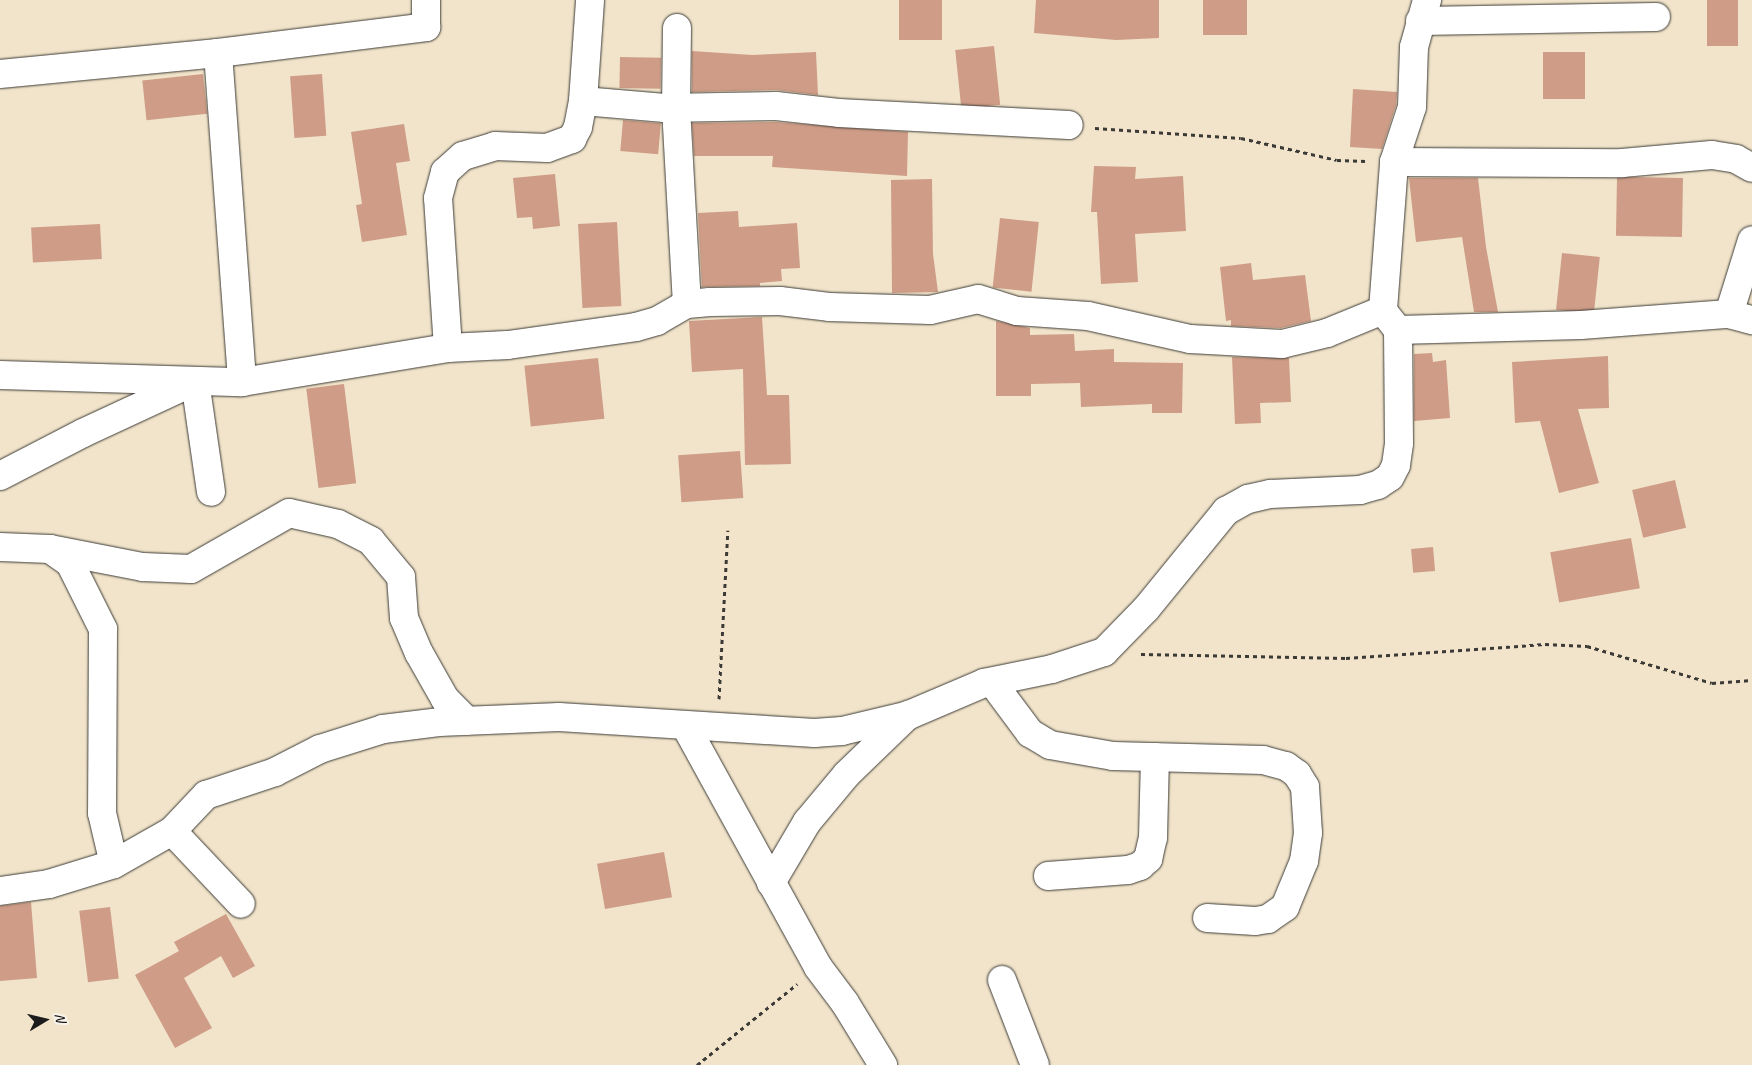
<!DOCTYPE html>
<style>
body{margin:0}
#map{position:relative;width:1752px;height:1065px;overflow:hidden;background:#f1e4ca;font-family:Caveat,sans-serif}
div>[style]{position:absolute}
.building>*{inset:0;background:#ce9c87;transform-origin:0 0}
.path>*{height:3px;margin-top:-1.5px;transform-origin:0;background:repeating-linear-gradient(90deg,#3c3a36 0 4px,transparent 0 8px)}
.roads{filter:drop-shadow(0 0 1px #3c3a36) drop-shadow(0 0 1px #3c3a36)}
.street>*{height:28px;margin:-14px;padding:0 14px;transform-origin:14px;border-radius:14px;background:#fff}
span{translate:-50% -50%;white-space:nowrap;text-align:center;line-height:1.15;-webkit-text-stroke:4px #f7f3e8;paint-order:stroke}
.north{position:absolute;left:20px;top:995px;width:50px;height:50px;-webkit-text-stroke:4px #f7f3e8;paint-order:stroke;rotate:81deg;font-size:14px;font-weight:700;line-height:20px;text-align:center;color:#1c1c1c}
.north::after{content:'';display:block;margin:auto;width:18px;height:22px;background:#1c1c1c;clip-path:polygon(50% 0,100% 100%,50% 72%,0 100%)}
</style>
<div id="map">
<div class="building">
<div style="left:899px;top:0;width:43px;height:40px"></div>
<div style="clip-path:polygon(1036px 0,1159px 0,1159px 38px,1116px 40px,1034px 33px)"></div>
<div style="left:1203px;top:0;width:44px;height:35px"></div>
<div style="left:1707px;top:0;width:31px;height:46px"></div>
<div style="left:994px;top:46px;width:59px;height:39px;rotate:84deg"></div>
<div style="clip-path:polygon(692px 51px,752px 55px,816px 52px,818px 95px,776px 90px,692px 92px)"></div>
<div style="left:1543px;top:52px;width:42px;height:47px"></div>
<div style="left:620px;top:57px;width:41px;height:31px;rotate:1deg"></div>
<div style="left:203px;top:74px;width:40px;height:61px;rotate:84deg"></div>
<div style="left:322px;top:74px;width:62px;height:32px;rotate:86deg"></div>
<div style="clip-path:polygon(1353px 89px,1397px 92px,1396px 105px,1382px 149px,1350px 147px)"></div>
<div style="left:623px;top:120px;width:38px;height:31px;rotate:5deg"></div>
<div style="clip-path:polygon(775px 122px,908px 132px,907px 176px,772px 167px,773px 156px,694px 156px,692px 123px)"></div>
<div style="clip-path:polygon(404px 124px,410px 161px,396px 163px,407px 235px,362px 242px,356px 205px,362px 204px,351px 132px)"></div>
<div style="clip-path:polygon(1094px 166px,1136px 167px,1135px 179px,1183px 176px,1186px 231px,1135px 234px,1138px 282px,1101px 284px,1097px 212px,1091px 212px)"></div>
<div style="clip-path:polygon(555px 174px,560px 226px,533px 229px,532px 217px,517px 218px,513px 178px)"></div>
<div style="clip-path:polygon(1409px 178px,1478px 178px,1486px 247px,1498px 312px,1474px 312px,1462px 237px,1416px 242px)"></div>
<div style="left:1683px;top:178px;width:59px;height:66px;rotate:91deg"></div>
<div style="clip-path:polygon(932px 179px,933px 254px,938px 292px,892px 293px,891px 180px)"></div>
<div style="clip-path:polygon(738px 211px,739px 227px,797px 223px,800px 268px,781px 269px,782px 281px,760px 283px,760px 286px,702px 287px,698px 213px)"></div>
<div style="left:1000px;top:218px;width:39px;height:70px;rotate:6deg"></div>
<div style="left:617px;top:222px;width:84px;height:39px;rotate:87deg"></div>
<div style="left:100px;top:224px;width:35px;height:69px;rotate:87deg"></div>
<div style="left:1562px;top:253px;width:38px;height:57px;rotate:6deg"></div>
<div style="clip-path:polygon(1251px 263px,1253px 280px,1305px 275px,1311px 321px,1281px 328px,1231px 326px,1231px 320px,1226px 321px,1220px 267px)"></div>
<div style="clip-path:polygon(762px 317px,767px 395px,789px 395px,791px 464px,745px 465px,743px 369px,692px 372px,689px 321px)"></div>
<div style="clip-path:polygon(996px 321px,1030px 328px,1030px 335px,1074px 334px,1075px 351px,1114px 349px,1114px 362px,1183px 363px,1182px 413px,1152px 413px,1152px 404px,1081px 407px,1080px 383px,1031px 384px,1031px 396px,996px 396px)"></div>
<div style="clip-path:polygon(1432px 353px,1433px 362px,1446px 360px,1450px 418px,1414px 421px,1414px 354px)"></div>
<div style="clip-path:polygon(1608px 356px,1609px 408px,1578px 409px,1599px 483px,1559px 493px,1540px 421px,1515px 423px,1512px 362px)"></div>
<div style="clip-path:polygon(1232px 357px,1289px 358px,1291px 402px,1260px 403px,1261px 423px,1235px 424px)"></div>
<div style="left:598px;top:358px;width:61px;height:74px;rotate:84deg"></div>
<div style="left:344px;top:384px;width:100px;height:38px;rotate:83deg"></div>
<div style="left:740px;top:451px;width:47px;height:62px;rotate:86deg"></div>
<div style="left:1675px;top:480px;width:49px;height:44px;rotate:77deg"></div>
<div style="left:1631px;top:538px;width:51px;height:82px;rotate:80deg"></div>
<div style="left:1433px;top:547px;width:24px;height:22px;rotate:85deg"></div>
<div style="left:664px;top:852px;width:46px;height:68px;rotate:80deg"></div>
<div style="clip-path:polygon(31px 902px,37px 978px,0 981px,0 906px)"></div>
<div style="left:110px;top:907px;width:72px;height:31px;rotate:83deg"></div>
<div style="clip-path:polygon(226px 914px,255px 966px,233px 978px,221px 956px,184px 978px,212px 1028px,175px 1048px,135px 975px,179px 951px,174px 942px)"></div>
</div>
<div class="path">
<div style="left:1095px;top:128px;width:146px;rotate:3.9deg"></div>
<div style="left:1241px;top:138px;width:98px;rotate:12.9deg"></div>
<div style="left:1337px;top:160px;width:29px;rotate:2deg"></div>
<div style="left:1141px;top:654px;width:205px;rotate:1.1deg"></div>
<div style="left:1346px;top:658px;width:199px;rotate:-4deg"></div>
<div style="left:1545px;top:644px;width:42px;rotate:2.7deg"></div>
<div style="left:1587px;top:646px;width:130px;rotate:16.5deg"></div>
<div style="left:1712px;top:683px;width:40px;rotate:-4.3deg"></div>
<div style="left:719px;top:699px;width:169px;rotate:-87deg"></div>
<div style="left:697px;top:1065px;width:129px;rotate:-39deg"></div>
</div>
<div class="roads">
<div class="street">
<div style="left:1420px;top:21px;width:236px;rotate:-1deg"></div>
<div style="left:677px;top:28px;width:80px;rotate:90.7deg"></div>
<div style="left:676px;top:108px;width:196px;rotate:86.8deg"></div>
<div style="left:218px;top:53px;width:330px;rotate:85.8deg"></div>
<div style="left:0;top:74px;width:219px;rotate:-5.5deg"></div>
<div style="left:218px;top:53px;width:210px;rotate:-7.1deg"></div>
<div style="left:426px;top:27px;width:27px;rotate:-90deg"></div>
<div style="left:583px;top:101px;width:82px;rotate:4.9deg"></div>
<div style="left:665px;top:108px;width:111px;rotate:-1deg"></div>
<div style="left:776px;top:106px;width:63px;rotate:6.3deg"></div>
<div style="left:839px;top:113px;width:230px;rotate:3deg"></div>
<div style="left:1394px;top:162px;width:228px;rotate:0.3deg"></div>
<div style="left:1622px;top:163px;width:90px;rotate:-5.1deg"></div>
<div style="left:1712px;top:155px;width:24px;rotate:9deg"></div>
<div style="left:1736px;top:159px;width:18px;rotate:29deg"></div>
<div style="left:1729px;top:314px;width:77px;rotate:-72.7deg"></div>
<div style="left:1387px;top:316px;width:18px;rotate:52deg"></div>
<div style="left:1398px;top:330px;width:183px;rotate:-1.6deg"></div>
<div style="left:1581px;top:325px;width:148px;rotate:-4.3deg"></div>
<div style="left:1729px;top:314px;width:24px;rotate:15deg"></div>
<div style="left:448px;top:348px;width:150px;rotate:-93.8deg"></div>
<div style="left:438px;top:198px;width:27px;rotate:-75deg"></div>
<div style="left:445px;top:172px;width:24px;rotate:-42deg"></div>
<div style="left:463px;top:156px;width:34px;rotate:-17deg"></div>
<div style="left:495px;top:146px;width:52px;rotate:2.2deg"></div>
<div style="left:547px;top:148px;width:27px;rotate:-20deg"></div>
<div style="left:572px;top:139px;width:13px;rotate:-63deg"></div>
<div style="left:578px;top:127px;width:26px;rotate:-79deg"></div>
<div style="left:583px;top:101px;width:101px;rotate:-86deg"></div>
<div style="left:0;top:375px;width:242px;rotate:1.7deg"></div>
<div style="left:242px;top:382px;width:209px;rotate:-9.4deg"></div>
<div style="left:448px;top:348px;width:60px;rotate:-2.9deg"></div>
<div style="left:508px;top:345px;width:129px;rotate:-8deg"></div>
<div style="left:636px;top:327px;width:22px;rotate:-16deg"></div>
<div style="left:657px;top:321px;width:34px;rotate:-30deg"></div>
<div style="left:687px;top:304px;width:23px;rotate:-5deg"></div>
<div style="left:710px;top:302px;width:70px;rotate:-0.8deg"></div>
<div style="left:780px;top:301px;width:49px;rotate:7deg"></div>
<div style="left:829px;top:307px;width:101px;rotate:1.7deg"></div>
<div style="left:930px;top:310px;width:49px;rotate:-12.9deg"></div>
<div style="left:978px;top:299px;width:41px;rotate:17.1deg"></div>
<div style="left:1017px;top:311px;width:71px;rotate:4deg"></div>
<div style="left:1088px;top:316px;width:105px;rotate:12.7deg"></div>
<div style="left:1190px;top:339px;width:92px;rotate:3.1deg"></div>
<div style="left:1282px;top:344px;width:46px;rotate:-13.7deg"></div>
<div style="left:1327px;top:333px;width:61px;rotate:-22.3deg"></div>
<div style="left:1383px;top:310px;width:148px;rotate:-85.7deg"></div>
<div style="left:1394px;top:162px;width:58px;rotate:-71.9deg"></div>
<div style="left:1412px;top:107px;width:60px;rotate:-88.1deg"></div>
<div style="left:1414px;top:47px;width:49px;rotate:-74.5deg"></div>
<div style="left:0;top:476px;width:93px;rotate:-27.4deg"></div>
<div style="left:83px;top:433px;width:123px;rotate:-24.9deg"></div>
<div style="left:195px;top:381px;width:112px;rotate:81.8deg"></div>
<div style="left:0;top:547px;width:50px;rotate:2.3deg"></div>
<div style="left:50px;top:549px;width:24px;rotate:35deg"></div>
<div style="left:70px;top:563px;width:74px;rotate:63.4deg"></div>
<div style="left:103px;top:629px;width:184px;rotate:90.3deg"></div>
<div style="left:102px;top:813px;width:52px;rotate:76.8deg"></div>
<div style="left:50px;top:549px;width:95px;rotate:11deg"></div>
<div style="left:143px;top:567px;width:48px;rotate:2.4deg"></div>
<div style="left:191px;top:569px;width:113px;rotate:-29.7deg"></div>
<div style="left:289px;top:513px;width:50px;rotate:12.7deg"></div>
<div style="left:338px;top:524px;width:37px;rotate:27deg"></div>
<div style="left:371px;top:541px;width:47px;rotate:50.2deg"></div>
<div style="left:401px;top:577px;width:41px;rotate:85.8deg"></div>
<div style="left:404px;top:618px;width:38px;rotate:67deg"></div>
<div style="left:419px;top:653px;width:53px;rotate:60.5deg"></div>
<div style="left:445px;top:699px;width:31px;rotate:45deg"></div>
<div style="left:992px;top:682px;width:64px;rotate:53.3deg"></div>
<div style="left:1030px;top:733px;width:23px;rotate:31deg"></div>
<div style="left:1050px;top:745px;width:64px;rotate:9.9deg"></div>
<div style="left:1113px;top:756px;width:150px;rotate:1.5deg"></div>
<div style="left:1263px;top:760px;width:24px;rotate:15deg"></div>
<div style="left:1286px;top:766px;width:14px;rotate:36deg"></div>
<div style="left:1297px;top:774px;width:15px;rotate:58deg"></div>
<div style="left:1305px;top:787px;width:46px;rotate:86.3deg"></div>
<div style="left:1308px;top:833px;width:28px;rotate:98deg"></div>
<div style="left:1304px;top:861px;width:50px;rotate:112.4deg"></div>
<div style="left:1285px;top:907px;width:21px;rotate:145deg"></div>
<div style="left:1268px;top:919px;width:13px;rotate:171deg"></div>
<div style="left:1255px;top:921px;width:48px;rotate:-176.4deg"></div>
<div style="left:685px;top:725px;width:276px;rotate:61.2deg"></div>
<div style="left:818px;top:967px;width:45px;rotate:53.1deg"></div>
<div style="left:845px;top:1003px;width:73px;rotate:58.5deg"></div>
<div style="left:172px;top:831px;width:100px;rotate:46.6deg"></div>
<div style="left:1048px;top:876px;width:80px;rotate:-4.3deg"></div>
<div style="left:1128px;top:870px;width:13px;rotate:-18deg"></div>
<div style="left:1140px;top:866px;width:11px;rotate:-41deg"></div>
<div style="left:1148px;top:859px;width:22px;rotate:-77deg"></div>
<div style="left:1153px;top:838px;width:81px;rotate:-88.6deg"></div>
<div style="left:771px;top:883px;width:71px;rotate:-59.5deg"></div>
<div style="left:807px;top:822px;width:62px;rotate:-50.2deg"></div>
<div style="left:847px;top:774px;width:85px;rotate:-44deg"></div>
<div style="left:0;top:891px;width:49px;rotate:-8.1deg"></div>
<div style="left:49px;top:884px;width:68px;rotate:-17.1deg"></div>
<div style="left:114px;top:864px;width:67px;rotate:-29.6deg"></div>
<div style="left:172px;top:831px;width:50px;rotate:-46.6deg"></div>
<div style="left:206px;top:795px;width:73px;rotate:-18.4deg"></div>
<div style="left:275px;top:772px;width:51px;rotate:-27.1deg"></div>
<div style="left:320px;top:749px;width:66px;rotate:-17.6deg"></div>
<div style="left:383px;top:729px;width:56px;rotate:-7.1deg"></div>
<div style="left:439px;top:722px;width:120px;rotate:-2.4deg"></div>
<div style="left:559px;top:717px;width:256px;rotate:3.6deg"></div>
<div style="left:814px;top:733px;width:28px;rotate:-4deg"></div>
<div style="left:842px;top:731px;width:69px;rotate:-13.4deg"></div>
<div style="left:909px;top:715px;width:82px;rotate:-23.1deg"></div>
<div style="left:984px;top:683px;width:69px;rotate:-11.6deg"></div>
<div style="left:1052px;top:669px;width:55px;rotate:-18.1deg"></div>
<div style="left:1104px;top:652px;width:60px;rotate:-45.7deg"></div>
<div style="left:1146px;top:609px;width:127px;rotate:-50.8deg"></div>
<div style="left:1226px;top:511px;width:25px;rotate:-29deg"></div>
<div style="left:1248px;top:499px;width:23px;rotate:-13deg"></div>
<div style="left:1270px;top:494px;width:90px;rotate:-2.5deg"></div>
<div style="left:1360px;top:490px;width:19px;rotate:-16deg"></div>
<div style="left:1378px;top:485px;width:14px;rotate:-34deg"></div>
<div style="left:1390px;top:477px;width:13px;rotate:-63deg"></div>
<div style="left:1396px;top:465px;width:22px;rotate:-82deg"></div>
<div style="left:1399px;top:443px;width:113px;rotate:-90.5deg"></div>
<div style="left:1002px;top:980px;width:91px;rotate:68.8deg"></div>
</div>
</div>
<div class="north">N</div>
</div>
